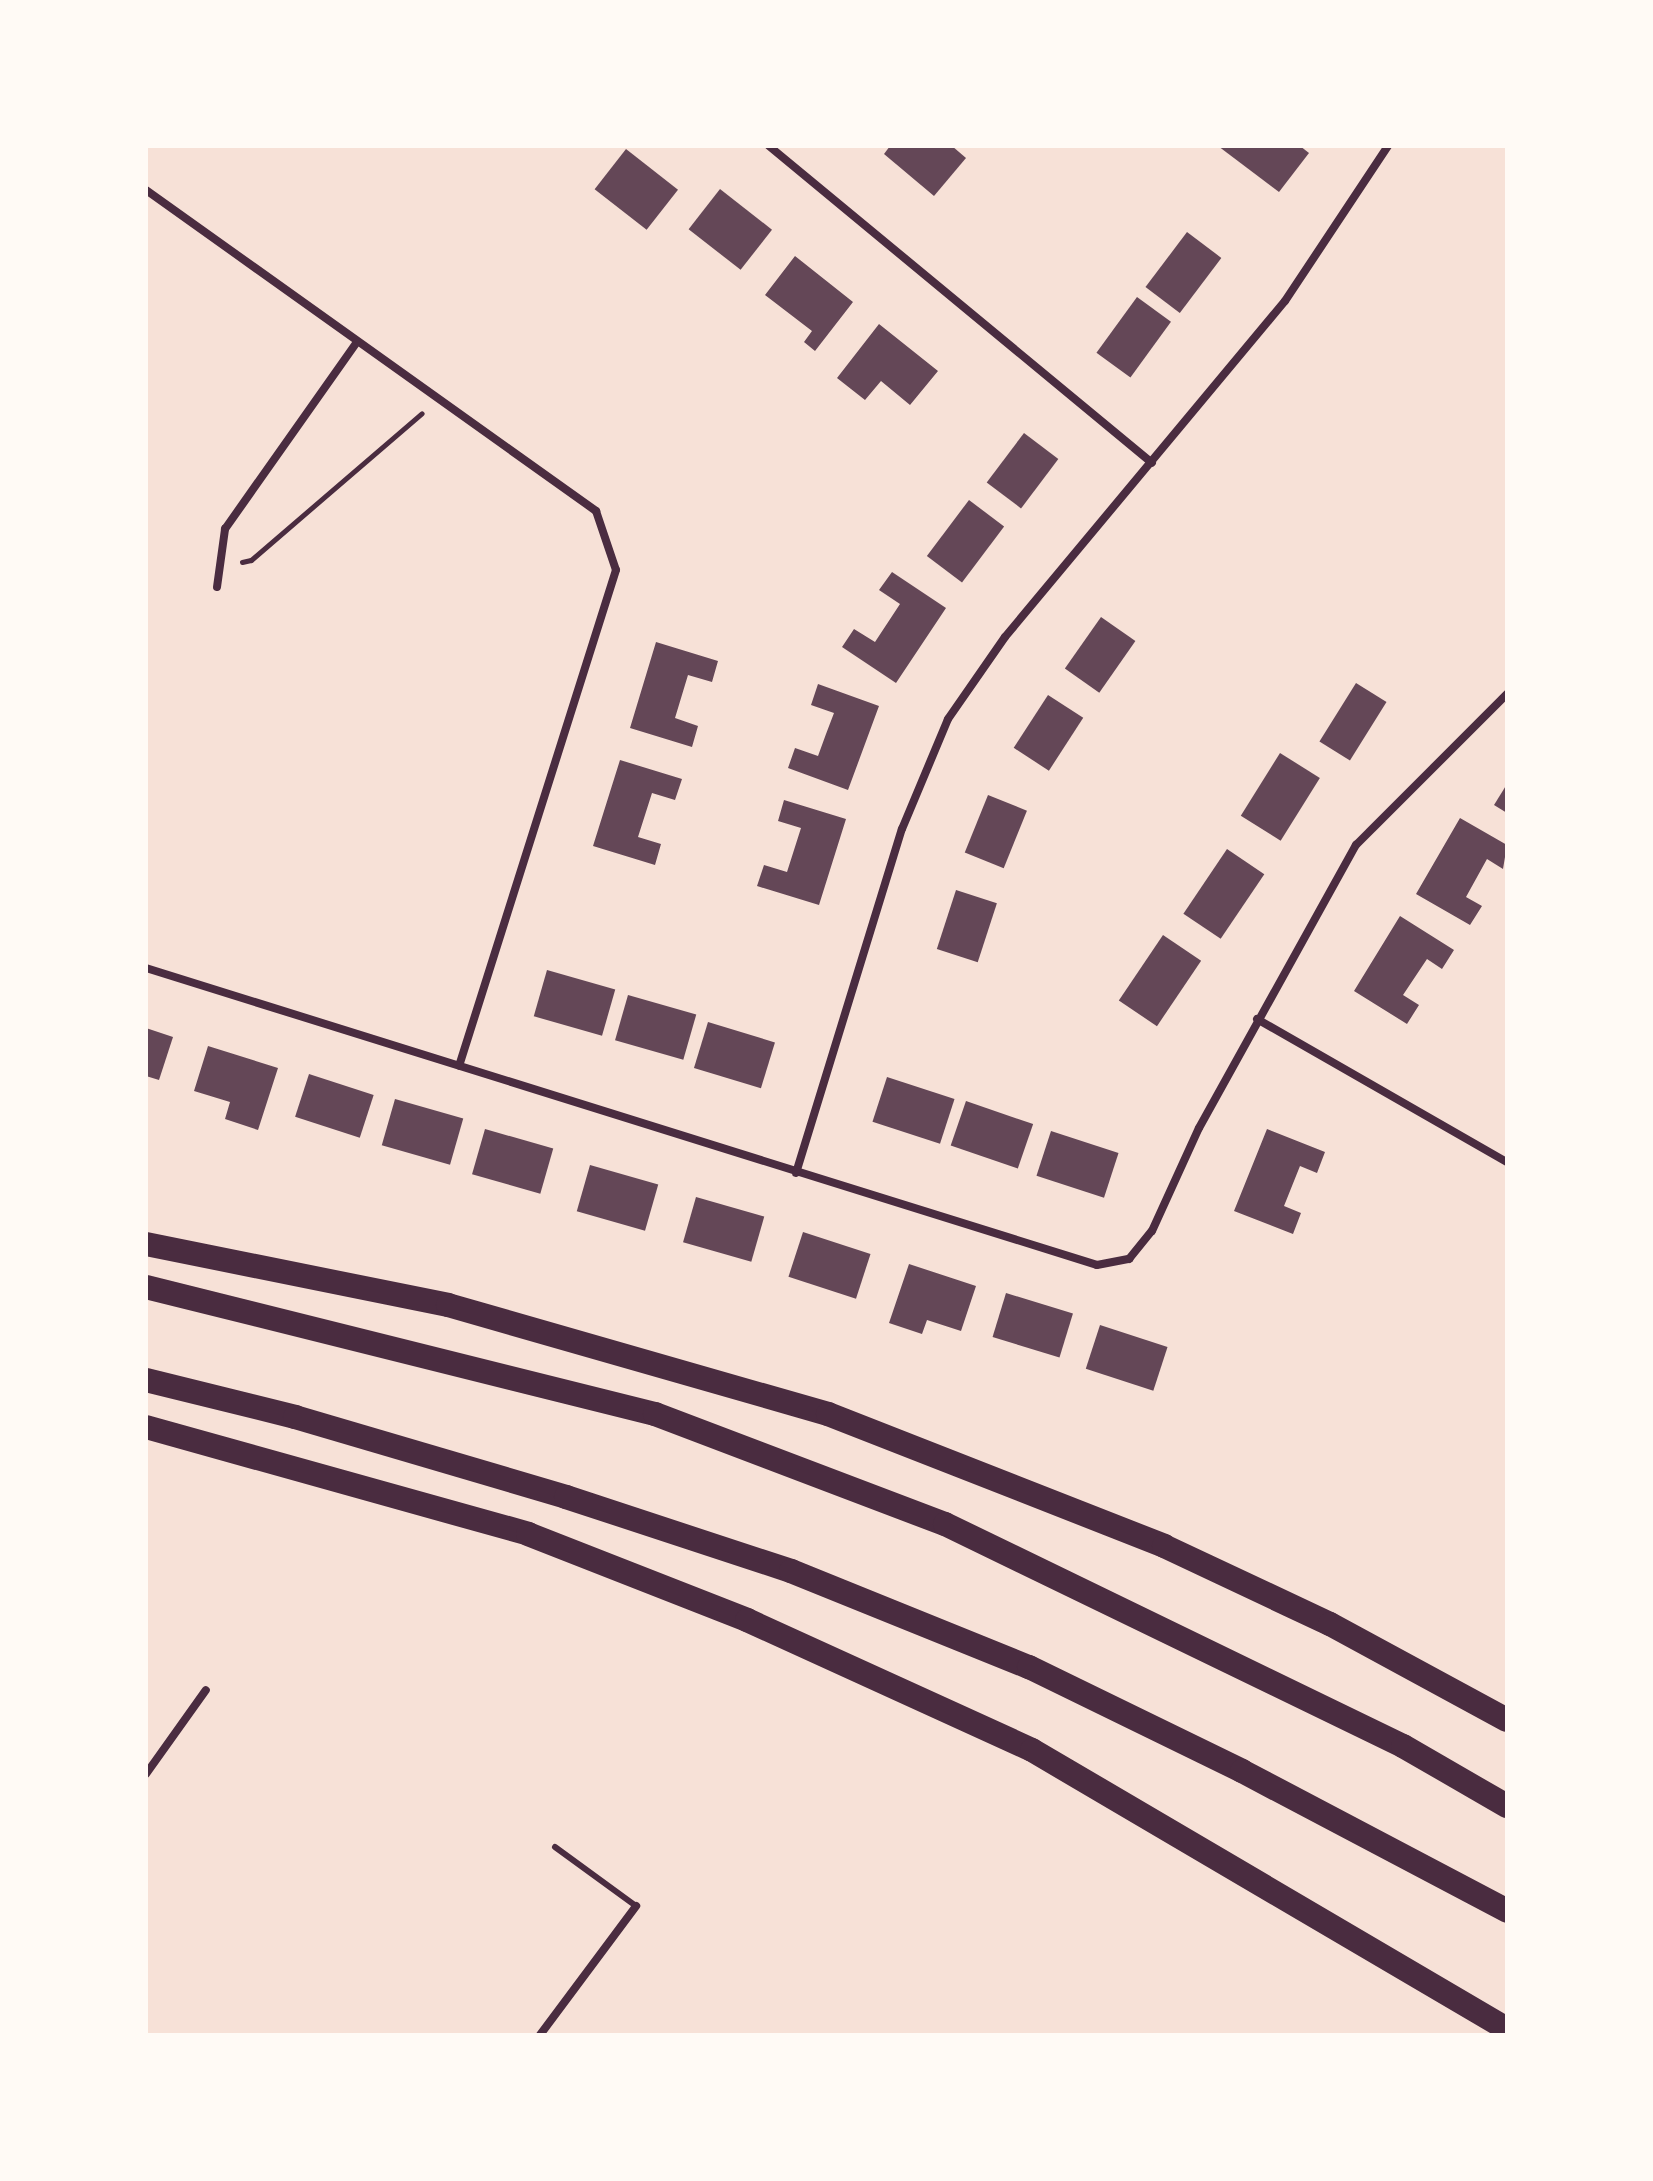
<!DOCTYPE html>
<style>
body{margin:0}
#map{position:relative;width:1653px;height:2181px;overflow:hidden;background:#f7e1d7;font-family:"Space Grotesk",sans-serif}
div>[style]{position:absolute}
.building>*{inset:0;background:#644757;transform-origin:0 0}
.path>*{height:5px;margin:-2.5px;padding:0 2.5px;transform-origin:2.5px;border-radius:2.5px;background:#4a2c40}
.service>*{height:6px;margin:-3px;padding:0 3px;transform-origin:3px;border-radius:3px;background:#4a2c40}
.minor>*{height:8px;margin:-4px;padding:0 4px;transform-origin:4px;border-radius:4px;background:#4a2c40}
.motorway>*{height:24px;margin:-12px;padding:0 12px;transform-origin:12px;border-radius:12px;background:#4a2c40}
span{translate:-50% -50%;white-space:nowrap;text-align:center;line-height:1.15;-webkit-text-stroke:7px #fffaf5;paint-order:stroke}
.frame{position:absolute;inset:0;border:148px solid #fffaf5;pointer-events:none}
</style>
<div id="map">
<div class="building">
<div style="clip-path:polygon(890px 146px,952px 146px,966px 158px,934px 196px,884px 154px)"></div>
<div style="clip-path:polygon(1218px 146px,1300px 146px,1309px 153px,1279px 192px)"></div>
<div style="left:626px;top:149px;width:66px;height:51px;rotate:38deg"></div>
<div style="left:720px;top:189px;width:66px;height:51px;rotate:38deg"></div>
<div style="left:1187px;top:232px;width:43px;height:69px;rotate:37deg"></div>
<div style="clip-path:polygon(795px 256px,853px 302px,815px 351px,804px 342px,812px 331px,765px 295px)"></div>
<div style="left:1137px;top:297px;width:42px;height:69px;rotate:36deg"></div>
<div style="clip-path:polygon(879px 324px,938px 371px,910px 405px,881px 381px,865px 400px,837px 378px)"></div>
<div style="left:1024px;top:433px;width:43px;height:62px;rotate:37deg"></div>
<div style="left:969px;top:500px;width:44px;height:70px;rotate:37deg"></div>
<div style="clip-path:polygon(892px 572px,946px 608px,896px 683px,842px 647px,854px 629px,875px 642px,900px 604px,879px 590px)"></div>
<div style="left:1101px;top:617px;width:42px;height:63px;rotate:35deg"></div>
<div style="clip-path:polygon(656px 642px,718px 661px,712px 682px,688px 675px,675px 718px,698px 726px,692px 747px,630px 728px)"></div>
<div style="left:1356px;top:683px;width:36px;height:69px;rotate:32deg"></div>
<div style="clip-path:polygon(818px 684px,879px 706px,848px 790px,788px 768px,795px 748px,818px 756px,826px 734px,834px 713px,811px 705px)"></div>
<div style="left:1048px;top:695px;width:42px;height:63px;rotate:33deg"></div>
<div style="left:1280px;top:753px;width:47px;height:74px;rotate:32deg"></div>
<div style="clip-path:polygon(620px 760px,682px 779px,675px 800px,652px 793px,638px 837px,661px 844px,655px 865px,593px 846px)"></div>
<div style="clip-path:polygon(1507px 784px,1507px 813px,1494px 805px)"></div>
<div style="left:988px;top:795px;width:42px;height:62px;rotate:22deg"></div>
<div style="clip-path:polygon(784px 800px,846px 819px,819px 905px,757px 886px,764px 865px,787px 872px,801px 828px,778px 821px)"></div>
<div style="clip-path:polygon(1460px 818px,1507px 845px,1503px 869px,1487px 859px,1466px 897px,1482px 906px,1470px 925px,1416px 894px)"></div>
<div style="left:1227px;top:849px;width:45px;height:78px;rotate:34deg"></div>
<div style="left:956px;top:890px;width:43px;height:62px;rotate:18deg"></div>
<div style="clip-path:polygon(1400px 916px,1454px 950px,1442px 969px,1427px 959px,1403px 995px,1419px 1005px,1407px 1024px,1354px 991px)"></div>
<div style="left:1163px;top:935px;width:46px;height:79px;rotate:34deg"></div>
<div style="left:547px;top:970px;width:71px;height:48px;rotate:16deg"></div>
<div style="left:628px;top:995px;width:71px;height:47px;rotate:16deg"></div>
<div style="left:708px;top:1022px;width:70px;height:48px;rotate:17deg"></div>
<div style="clip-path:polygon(146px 1028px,173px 1037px,159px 1080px,146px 1076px)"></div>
<div style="clip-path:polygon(208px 1046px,278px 1068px,258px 1130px,225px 1119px,230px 1102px,194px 1091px)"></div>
<div style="left:309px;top:1074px;width:68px;height:45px;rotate:18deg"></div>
<div style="left:887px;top:1077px;width:71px;height:47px;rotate:18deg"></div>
<div style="left:395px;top:1099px;width:71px;height:48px;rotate:16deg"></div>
<div style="left:966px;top:1101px;width:71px;height:47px;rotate:19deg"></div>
<div style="left:485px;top:1129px;width:71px;height:47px;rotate:16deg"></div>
<div style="clip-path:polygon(1267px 1129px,1325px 1152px,1317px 1173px,1300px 1166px,1284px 1206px,1301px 1213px,1293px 1234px,1234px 1211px)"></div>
<div style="left:1051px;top:1131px;width:71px;height:47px;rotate:18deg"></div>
<div style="left:590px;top:1165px;width:71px;height:48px;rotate:16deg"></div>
<div style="left:696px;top:1197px;width:71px;height:47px;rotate:16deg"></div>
<div style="left:803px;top:1232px;width:71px;height:47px;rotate:18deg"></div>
<div style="clip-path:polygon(909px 1264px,976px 1286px,961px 1331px,927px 1320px,922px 1334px,889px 1323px)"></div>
<div style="left:1006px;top:1293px;width:70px;height:46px;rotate:17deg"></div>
<div style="left:1100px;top:1325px;width:71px;height:46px;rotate:18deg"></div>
</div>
<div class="path">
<div style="left:242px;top:562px;width:9px;rotate:-13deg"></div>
<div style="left:251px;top:560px;width:225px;rotate:-40.7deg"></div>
</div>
<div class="service">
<div style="left:555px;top:1847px;width:100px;rotate:36.1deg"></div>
</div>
<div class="minor">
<div style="left:769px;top:146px;width:497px;rotate:39.6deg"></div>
<div style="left:146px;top:190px;width:553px;rotate:35.5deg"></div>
<div style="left:596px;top:511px;width:62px;rotate:71.3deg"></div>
<div style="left:616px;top:570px;width:520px;rotate:107.56deg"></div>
<div style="left:217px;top:587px;width:59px;rotate:-82.1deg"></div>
<div style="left:225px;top:529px;width:228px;rotate:-54.8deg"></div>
<div style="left:146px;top:968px;width:996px;rotate:17.34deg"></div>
<div style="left:1097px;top:1265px;width:33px;rotate:-11deg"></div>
<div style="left:1129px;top:1259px;width:36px;rotate:-51deg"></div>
<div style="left:1152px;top:1231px;width:113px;rotate:-65.5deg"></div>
<div style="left:1199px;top:1128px;width:324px;rotate:-61deg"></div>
<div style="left:1356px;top:845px;width:214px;rotate:-45deg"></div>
<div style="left:1257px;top:1019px;width:288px;rotate:29.8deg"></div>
<div style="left:796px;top:1173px;width:360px;rotate:-72.9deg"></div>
<div style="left:902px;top:829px;width:119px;rotate:-67.3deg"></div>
<div style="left:948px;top:719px;width:100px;rotate:-55.2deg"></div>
<div style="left:1005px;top:637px;width:437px;rotate:-50.2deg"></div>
<div style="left:1285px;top:301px;width:186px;rotate:-56.4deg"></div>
<div style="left:146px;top:1774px;width:103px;rotate:-54.5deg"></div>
<div style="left:540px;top:2035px;width:161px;rotate:-53.3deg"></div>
</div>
<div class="motorway">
<div style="left:146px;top:1244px;width:308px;rotate:11.4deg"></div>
<div style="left:448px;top:1305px;width:395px;rotate:16deg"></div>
<div style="left:828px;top:1414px;width:361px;rotate:21.4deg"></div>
<div style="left:1164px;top:1546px;width:183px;rotate:25.2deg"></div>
<div style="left:1330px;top:1624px;width:201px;rotate:28.5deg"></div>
<div style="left:146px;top:1287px;width:525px;rotate:14.01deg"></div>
<div style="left:655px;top:1414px;width:310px;rotate:20.8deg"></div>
<div style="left:945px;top:1524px;width:509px;rotate:25.86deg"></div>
<div style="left:1403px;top:1746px;width:120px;rotate:30deg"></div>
<div style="left:146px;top:1380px;width:154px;rotate:13.9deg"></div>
<div style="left:295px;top:1417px;width:283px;rotate:16.4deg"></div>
<div style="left:566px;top:1497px;width:237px;rotate:18.2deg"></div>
<div style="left:791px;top:1571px;width:257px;rotate:22deg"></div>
<div style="left:1029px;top:1667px;width:237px;rotate:26deg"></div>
<div style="left:1242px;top:1771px;width:300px;rotate:27.8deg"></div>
<div style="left:146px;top:1427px;width:397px;rotate:15.6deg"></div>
<div style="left:528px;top:1534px;width:235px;rotate:21.4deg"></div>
<div style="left:747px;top:1620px;width:313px;rotate:24.5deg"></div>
<div style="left:1032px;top:1750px;width:551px;rotate:30.43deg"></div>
</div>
<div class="frame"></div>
</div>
